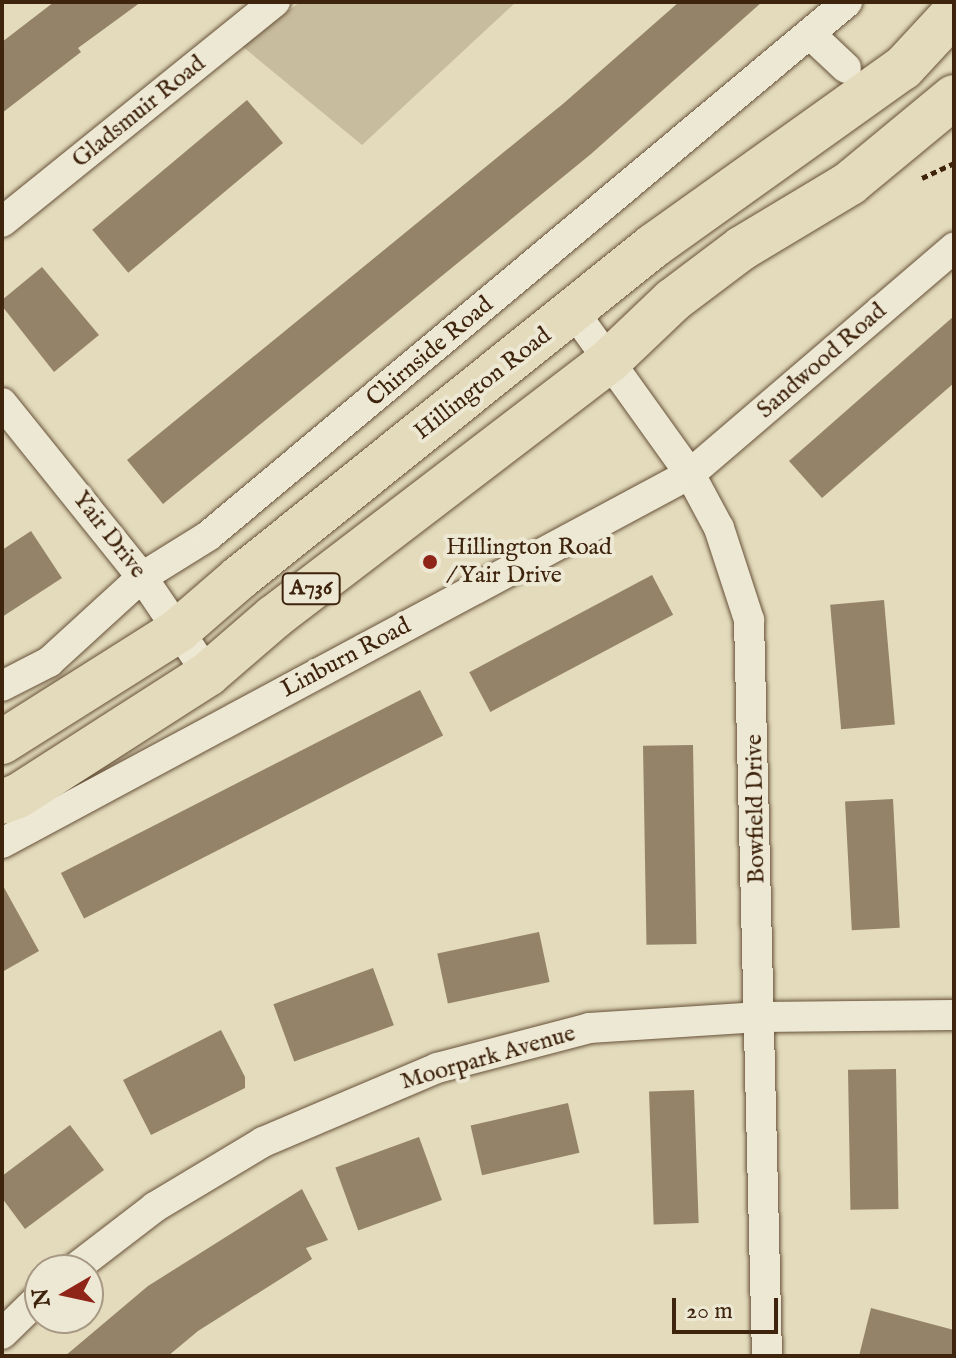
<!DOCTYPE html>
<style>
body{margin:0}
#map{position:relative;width:956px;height:1358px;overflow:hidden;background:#e3dbbc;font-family:"IM FELL English",serif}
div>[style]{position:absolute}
.green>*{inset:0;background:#c7bc9e}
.building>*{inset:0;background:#948368;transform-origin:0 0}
.path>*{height:5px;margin-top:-2.5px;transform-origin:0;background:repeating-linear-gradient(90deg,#3e230d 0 6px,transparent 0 10px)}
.roads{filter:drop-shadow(0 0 2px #675139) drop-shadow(0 0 2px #675139)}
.minor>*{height:30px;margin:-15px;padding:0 15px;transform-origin:15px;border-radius:15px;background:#ede8d3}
.primary>*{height:44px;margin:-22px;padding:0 22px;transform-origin:22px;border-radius:22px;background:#e3dbbc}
.dots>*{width:22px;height:22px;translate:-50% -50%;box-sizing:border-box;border:4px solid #ede8d3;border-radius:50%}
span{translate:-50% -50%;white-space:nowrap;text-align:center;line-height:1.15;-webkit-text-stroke:8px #ede8d3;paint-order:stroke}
.shield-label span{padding:2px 6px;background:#ede8d3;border:2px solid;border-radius:6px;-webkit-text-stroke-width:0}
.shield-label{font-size:22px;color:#3e230d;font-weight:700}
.street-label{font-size:24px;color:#3e230d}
.poi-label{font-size:24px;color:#3e230d}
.left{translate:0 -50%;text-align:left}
.frame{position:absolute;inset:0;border:4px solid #3e230d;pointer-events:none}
.north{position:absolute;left:24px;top:1254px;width:80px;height:80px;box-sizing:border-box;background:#ede8d3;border:2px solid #a79984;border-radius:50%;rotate:261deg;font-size:22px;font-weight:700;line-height:32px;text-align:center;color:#3e230d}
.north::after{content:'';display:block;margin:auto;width:28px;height:36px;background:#8f2418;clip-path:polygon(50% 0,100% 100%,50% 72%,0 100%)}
.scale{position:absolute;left:672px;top:1298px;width:106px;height:36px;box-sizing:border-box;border:4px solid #3e230d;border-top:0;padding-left:10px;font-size:24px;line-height:28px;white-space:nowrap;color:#3e230d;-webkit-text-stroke:6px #ede8d3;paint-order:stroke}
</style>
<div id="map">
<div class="green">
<div style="clip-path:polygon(300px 2px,516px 2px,362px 145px,242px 46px)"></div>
</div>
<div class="building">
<div style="clip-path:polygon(54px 2px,141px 2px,78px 48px,81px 52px,2px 113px,2px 42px)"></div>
<div style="clip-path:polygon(679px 2px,762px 2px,591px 154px,163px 504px,127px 460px,564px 103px)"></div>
<div style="left:247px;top:100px;width:56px;height:202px;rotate:50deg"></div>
<div style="clip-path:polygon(42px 267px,99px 335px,54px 372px,2px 306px,2px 300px)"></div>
<div style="clip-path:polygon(954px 316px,954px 383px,822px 498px,789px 461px)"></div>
<div style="clip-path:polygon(31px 531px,62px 578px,2px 617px,2px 550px)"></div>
<div style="left:652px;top:575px;width:45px;height:207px;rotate:62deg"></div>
<div style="left:884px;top:600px;width:125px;height:54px;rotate:85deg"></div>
<div style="left:420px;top:690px;width:51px;height:403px;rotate:63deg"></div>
<div style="left:693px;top:745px;width:199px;height:50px;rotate:89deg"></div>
<div style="left:893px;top:799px;width:129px;height:48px;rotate:87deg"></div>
<div style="clip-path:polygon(2px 884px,39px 951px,2px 972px)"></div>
<div style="left:539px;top:932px;width:51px;height:104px;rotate:78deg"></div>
<div style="left:373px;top:968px;width:61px;height:106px;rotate:70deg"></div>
<div style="clip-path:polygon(221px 1030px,245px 1077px,245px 1088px,151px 1135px,123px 1080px)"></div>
<div style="left:896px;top:1069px;width:140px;height:48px;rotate:89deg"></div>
<div style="left:694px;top:1090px;width:133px;height:45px;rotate:88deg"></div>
<div style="left:568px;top:1103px;width:51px;height:100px;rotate:77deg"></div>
<div style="clip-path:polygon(70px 1125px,104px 1170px,25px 1229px,2px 1198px,2px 1176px)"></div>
<div style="left:419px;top:1137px;width:67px;height:89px;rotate:70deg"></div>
<div style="clip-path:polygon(302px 1189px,328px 1240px,306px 1248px,312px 1259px,198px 1331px,168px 1356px,65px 1356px,148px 1286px)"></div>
<div style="clip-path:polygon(871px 1308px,954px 1330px,954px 1356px,859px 1356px)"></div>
</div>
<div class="path">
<div style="left:922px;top:178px;width:35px;rotate:-25deg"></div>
</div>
<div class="roads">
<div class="minor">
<div style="left:811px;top:35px;width:48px;rotate:43.3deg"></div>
<div style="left:2px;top:222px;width:351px;rotate:-38.9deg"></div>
<div style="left:574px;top:312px;width:199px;rotate:54.4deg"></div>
<div style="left:690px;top:474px;width:61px;rotate:61.8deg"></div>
<div style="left:719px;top:528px;width:97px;rotate:71.9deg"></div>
<div style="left:749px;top:620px;width:736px;rotate:88.6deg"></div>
<div style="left:2px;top:403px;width:223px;rotate:51.2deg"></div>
<div style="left:142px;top:577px;width:117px;rotate:55.8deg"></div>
<div style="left:2px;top:686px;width:53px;rotate:-27.1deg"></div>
<div style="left:49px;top:662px;width:126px;rotate:-42.4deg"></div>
<div style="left:142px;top:577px;width:78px;rotate:-31.8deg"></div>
<div style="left:208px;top:536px;width:833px;rotate:-39.88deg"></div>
<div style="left:2px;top:843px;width:781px;rotate:-28.21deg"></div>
<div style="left:690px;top:474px;width:348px;rotate:-40.6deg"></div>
<div style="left:73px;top:1270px;width:103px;rotate:-37.5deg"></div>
<div style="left:155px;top:1207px;width:126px;rotate:-31deg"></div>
<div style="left:263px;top:1142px;width:189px;rotate:-23deg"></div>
<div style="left:437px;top:1068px;width:157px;rotate:-14.7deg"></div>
<div style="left:589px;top:1028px;width:171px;rotate:-3.7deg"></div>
<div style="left:760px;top:1017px;width:194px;rotate:-0.6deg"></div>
<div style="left:2px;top:1334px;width:53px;rotate:-44.2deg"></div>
</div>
<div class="primary">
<div style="left:2px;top:742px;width:209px;rotate:-32.3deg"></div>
<div style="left:179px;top:630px;width:79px;rotate:-40.9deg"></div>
<div style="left:239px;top:578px;width:531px;rotate:-38.73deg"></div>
<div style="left:653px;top:246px;width:307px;rotate:-35.5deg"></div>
<div style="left:903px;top:68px;width:75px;rotate:-47.2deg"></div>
<div style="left:2px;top:802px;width:17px;rotate:-21deg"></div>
<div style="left:18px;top:796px;width:226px;rotate:-32.7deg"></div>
<div style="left:208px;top:674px;width:87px;rotate:-40.8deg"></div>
<div style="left:274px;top:617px;width:423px;rotate:-37.4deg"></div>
<div style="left:610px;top:360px;width:87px;rotate:-43.6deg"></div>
<div style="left:673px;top:300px;width:86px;rotate:-37deg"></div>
<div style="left:742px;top:248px;width:126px;rotate:-31deg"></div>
<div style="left:850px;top:183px;width:135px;rotate:-39.6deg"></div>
</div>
</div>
<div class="dots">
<div style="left:430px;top:562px;background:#8f2418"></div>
</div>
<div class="shield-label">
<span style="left:311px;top:589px">A736</span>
</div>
<div class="street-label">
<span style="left:139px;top:112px;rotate:-39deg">Gladsmuir Road</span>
<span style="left:430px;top:352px;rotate:-40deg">Chirnside Road</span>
<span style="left:822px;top:361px;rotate:-41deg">Sandwood Road</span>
<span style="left:483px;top:384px;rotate:-38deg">Hillington Road</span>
<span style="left:109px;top:535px;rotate:52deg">Yair Drive</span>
<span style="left:346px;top:658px;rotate:-28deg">Linburn Road</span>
<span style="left:756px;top:809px;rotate:-91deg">Bowfield Drive</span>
<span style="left:488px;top:1058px;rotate:-16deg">Moorpark Avenue</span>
</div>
<div class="poi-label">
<span class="left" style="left:446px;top:562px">Hillington Road<br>/ Yair Drive</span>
</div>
<div class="frame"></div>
<div class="north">N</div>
<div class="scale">20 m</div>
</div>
